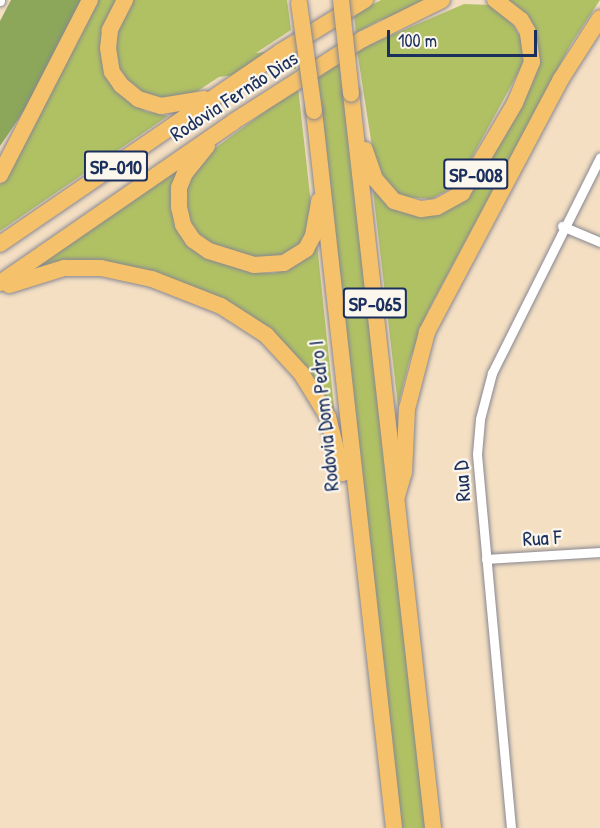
<!DOCTYPE html>
<meta charset="utf-8">
<style>
body{margin:0}
#map{position:relative;width:600px;height:828px;overflow:hidden;background:#f4dfc3;font-family:"Patrick Hand",sans-serif}
div>[style]{position:absolute}
.green>*{inset:0;background:#b0c164;transform-origin:0 0}
.forest>*{inset:0;background:#8ca75a}
.roads{filter:drop-shadow(0 0 2px #888790) drop-shadow(0 0 2px #888790)}
.minor>*{height:9px;margin:-4.5px;padding:0 4.5px;transform-origin:4.5px;border-radius:4.5px;background:#fff}
.motorway>*{height:16px;margin:-8px;padding:0 8px;transform-origin:8px;border-radius:8px;background:#f5c16b}
.bridges{filter:drop-shadow(0 0 2px #888790) drop-shadow(0 0 2px #888790)}
.motorway-bridge>*{height:16px;margin:-8px;padding:0 8px;transform-origin:8px;border-radius:8px;background:#f5c16b}
span{translate:-50% -50%;white-space:nowrap;text-align:center;line-height:1.15;-webkit-text-stroke:4.5px #fbf7ec;paint-order:stroke}
.shield-label span{padding:2px 4px;background:#fbf7ec;border:2px solid;border-radius:4px;-webkit-text-stroke-width:0}
.shield-label{font-size:20px;color:#1b2f5e;font-weight:700}
.street-label{font-size:21px;color:#1b2f5e}
.scale{position:absolute;left:387px;top:30px;width:150px;height:27px;box-sizing:border-box;border:3px solid #1b2f5e;border-top:0;padding-left:8px;font-size:18px;line-height:21px;white-space:nowrap;color:#1b2f5e;-webkit-text-stroke:4px #fbf7ec;paint-order:stroke}
</style>
<div id="map">
<div class="green">
<div style="clip-path:polygon(97px 0,119px 0,109px 22px,118px 92px,145px 111px,168px 116px,0 231px,0 185px)"></div>
<div style="clip-path:polygon(132px 0,287px 0,291px 30px,190px 96px,175px 100px,146px 97px,119px 75px,113px 48px,115px 33px)"></div>
<div style="clip-path:polygon(381px 0,433px 0,415px 12px,380px 20px,356px 33px,354px 14px)"></div>
<div style="clip-path:polygon(506px 0,600px 0,571px 44px,428px 311px,409px 362px,398px 406px,373px 190px,388px 203px,453px 206px,538px 59px)"></div>
<div style="clip-path:polygon(464px 4px,491px 5px,508px 17px,521px 38px,523px 64px,456px 186px,431px 199px,403px 197px,392px 192px,375px 166px,357px 50px)"></div>
<div style="left:294px;top:49px;width:20px;height:356px;rotate:84deg"></div>
<div style="clip-path:polygon(339px 60px,380px 399px,426px 828px,398px 828px,315px 74px)"></div>
<div style="clip-path:polygon(298px 87px,311px 204px,311px 221px,302px 246px,280px 260px,233px 255px,202px 238px,192px 228px,184px 203px,188px 175px,214px 149px)"></div>
<div style="clip-path:polygon(183px 166px,171px 195px,208px 258px,249px 272px,274px 273px,287px 269px,317px 244px,336px 426px,324px 398px,225px 303px,61px 263px,36px 267px)"></div>
</div>
<div class="forest">
<div style="clip-path:polygon(11px 0,82px 0,26px 108px,0 146px,0 21px)"></div>
</div>
<div class="roads">
<div class="minor">
<div style="left:0;top:1px;width:1px;rotate:-90deg"></div>
<div style="left:562px;top:226px;width:41px;rotate:22.8deg"></div>
<div style="left:486px;top:559px;width:114px;rotate:-3.5deg"></div>
<div style="left:511px;top:828px;width:376px;rotate:-95.2deg"></div>
<div style="left:477px;top:454px;width:35px;rotate:-85deg"></div>
<div style="left:480px;top:419px;width:48px;rotate:-75.4deg"></div>
<div style="left:492px;top:373px;width:241px;rotate:-63.4deg"></div>
</div>
<div class="motorway">
<div style="left:125px;top:0;width:34px;rotate:117deg"></div>
<div style="left:110px;top:30px;width:18px;rotate:96deg"></div>
<div style="left:108px;top:48px;width:24px;rotate:81deg"></div>
<div style="left:112px;top:72px;width:16px;rotate:55deg"></div>
<div style="left:121px;top:85px;width:22px;rotate:39deg"></div>
<div style="left:138px;top:99px;width:24px;rotate:17deg"></div>
<div style="left:161px;top:106px;width:44px;rotate:-9.2deg"></div>
<div style="left:351px;top:93px;width:740px;rotate:83.63deg"></div>
<div style="left:314px;top:111px;width:721px;rotate:83.63deg"></div>
<div style="left:207px;top:146px;width:35px;rotate:129deg"></div>
<div style="left:185px;top:173px;width:16px;rotate:112deg"></div>
<div style="left:179px;top:188px;width:19px;rotate:90deg"></div>
<div style="left:179px;top:207px;width:18px;rotate:77deg"></div>
<div style="left:183px;top:225px;width:18px;rotate:56deg"></div>
<div style="left:193px;top:240px;width:19px;rotate:35deg"></div>
<div style="left:209px;top:251px;width:47px;rotate:17.3deg"></div>
<div style="left:254px;top:265px;width:30px;rotate:-4deg"></div>
<div style="left:284px;top:263px;width:26px;rotate:-32deg"></div>
<div style="left:306px;top:249px;width:15px;rotate:-62deg"></div>
<div style="left:313px;top:236px;width:36px;rotate:-80deg"></div>
<div style="left:365px;top:150px;width:31px;rotate:71deg"></div>
<div style="left:375px;top:179px;width:29px;rotate:49deg"></div>
<div style="left:394px;top:201px;width:28px;rotate:17deg"></div>
<div style="left:421px;top:209px;width:16px;rotate:-7deg"></div>
<div style="left:437px;top:207px;width:29px;rotate:-29deg"></div>
<div style="left:462px;top:193px;width:104px;rotate:-59.5deg"></div>
<div style="left:515px;top:103px;width:44px;rotate:-67.5deg"></div>
<div style="left:532px;top:62px;width:30px;rotate:-98deg"></div>
<div style="left:528px;top:32px;width:14px;rotate:-120deg"></div>
<div style="left:521px;top:20px;width:33px;rotate:-142deg"></div>
<div style="left:0;top:175px;width:197px;rotate:-62.8deg"></div>
<div style="left:0;top:244px;width:340px;rotate:-34.4deg"></div>
<div style="left:280px;top:52px;width:100px;rotate:-31.5deg"></div>
<div style="left:0;top:283px;width:283px;rotate:-34.6deg"></div>
<div style="left:233px;top:122px;width:154px;rotate:-32.6deg"></div>
<div style="left:363px;top:39px;width:88px;rotate:-26.3deg"></div>
<div style="left:9px;top:285px;width:58px;rotate:-17.2deg"></div>
<div style="left:64px;top:268px;width:37px"></div>
<div style="left:101px;top:268px;width:52px;rotate:12.2deg"></div>
<div style="left:152px;top:279px;width:74px;rotate:21.4deg"></div>
<div style="left:221px;top:306px;width:54px;rotate:32.8deg"></div>
<div style="left:266px;top:335px;width:52px;rotate:47.4deg"></div>
<div style="left:301px;top:373px;width:52px;rotate:58.5deg"></div>
<div style="left:328px;top:417px;width:58px;rotate:76deg"></div>
<div style="left:397px;top:496px;width:25px;rotate:-74deg"></div>
<div style="left:404px;top:472px;width:63px;rotate:-87.3deg"></div>
<div style="left:407px;top:409px;width:80px;rotate:-75.4deg"></div>
<div style="left:427px;top:332px;width:286px;rotate:-62.1deg"></div>
<div style="left:561px;top:79px;width:72px;rotate:-57.4deg"></div>
</div>
</div>
<div class="bridges">
<div class="motorway-bridge">
<div style="left:341px;top:0;width:94px;rotate:83.9deg"></div>
<div style="left:299px;top:3px;width:109px;rotate:82.1deg"></div>
</div>
</div>
<div class="shield-label">
<span style="left:116px;top:166px">SP-010</span>
<span style="left:476px;top:174px">SP-008</span>
<span style="left:375px;top:303px">SP-065</span>
</div>
<div class="street-label">
<span style="left:234px;top:96px;rotate:-33deg">Rodovia Fernão Dias</span>
<span style="left:324px;top:416px;rotate:-96deg">Rodovia Dom Pedro I</span>
<span style="left:462px;top:481px;rotate:-94deg">Rua D</span>
<span style="left:542px;top:538px;rotate:-3deg">Rua F</span>
</div>
<div class="scale">100 m</div>
</div>
